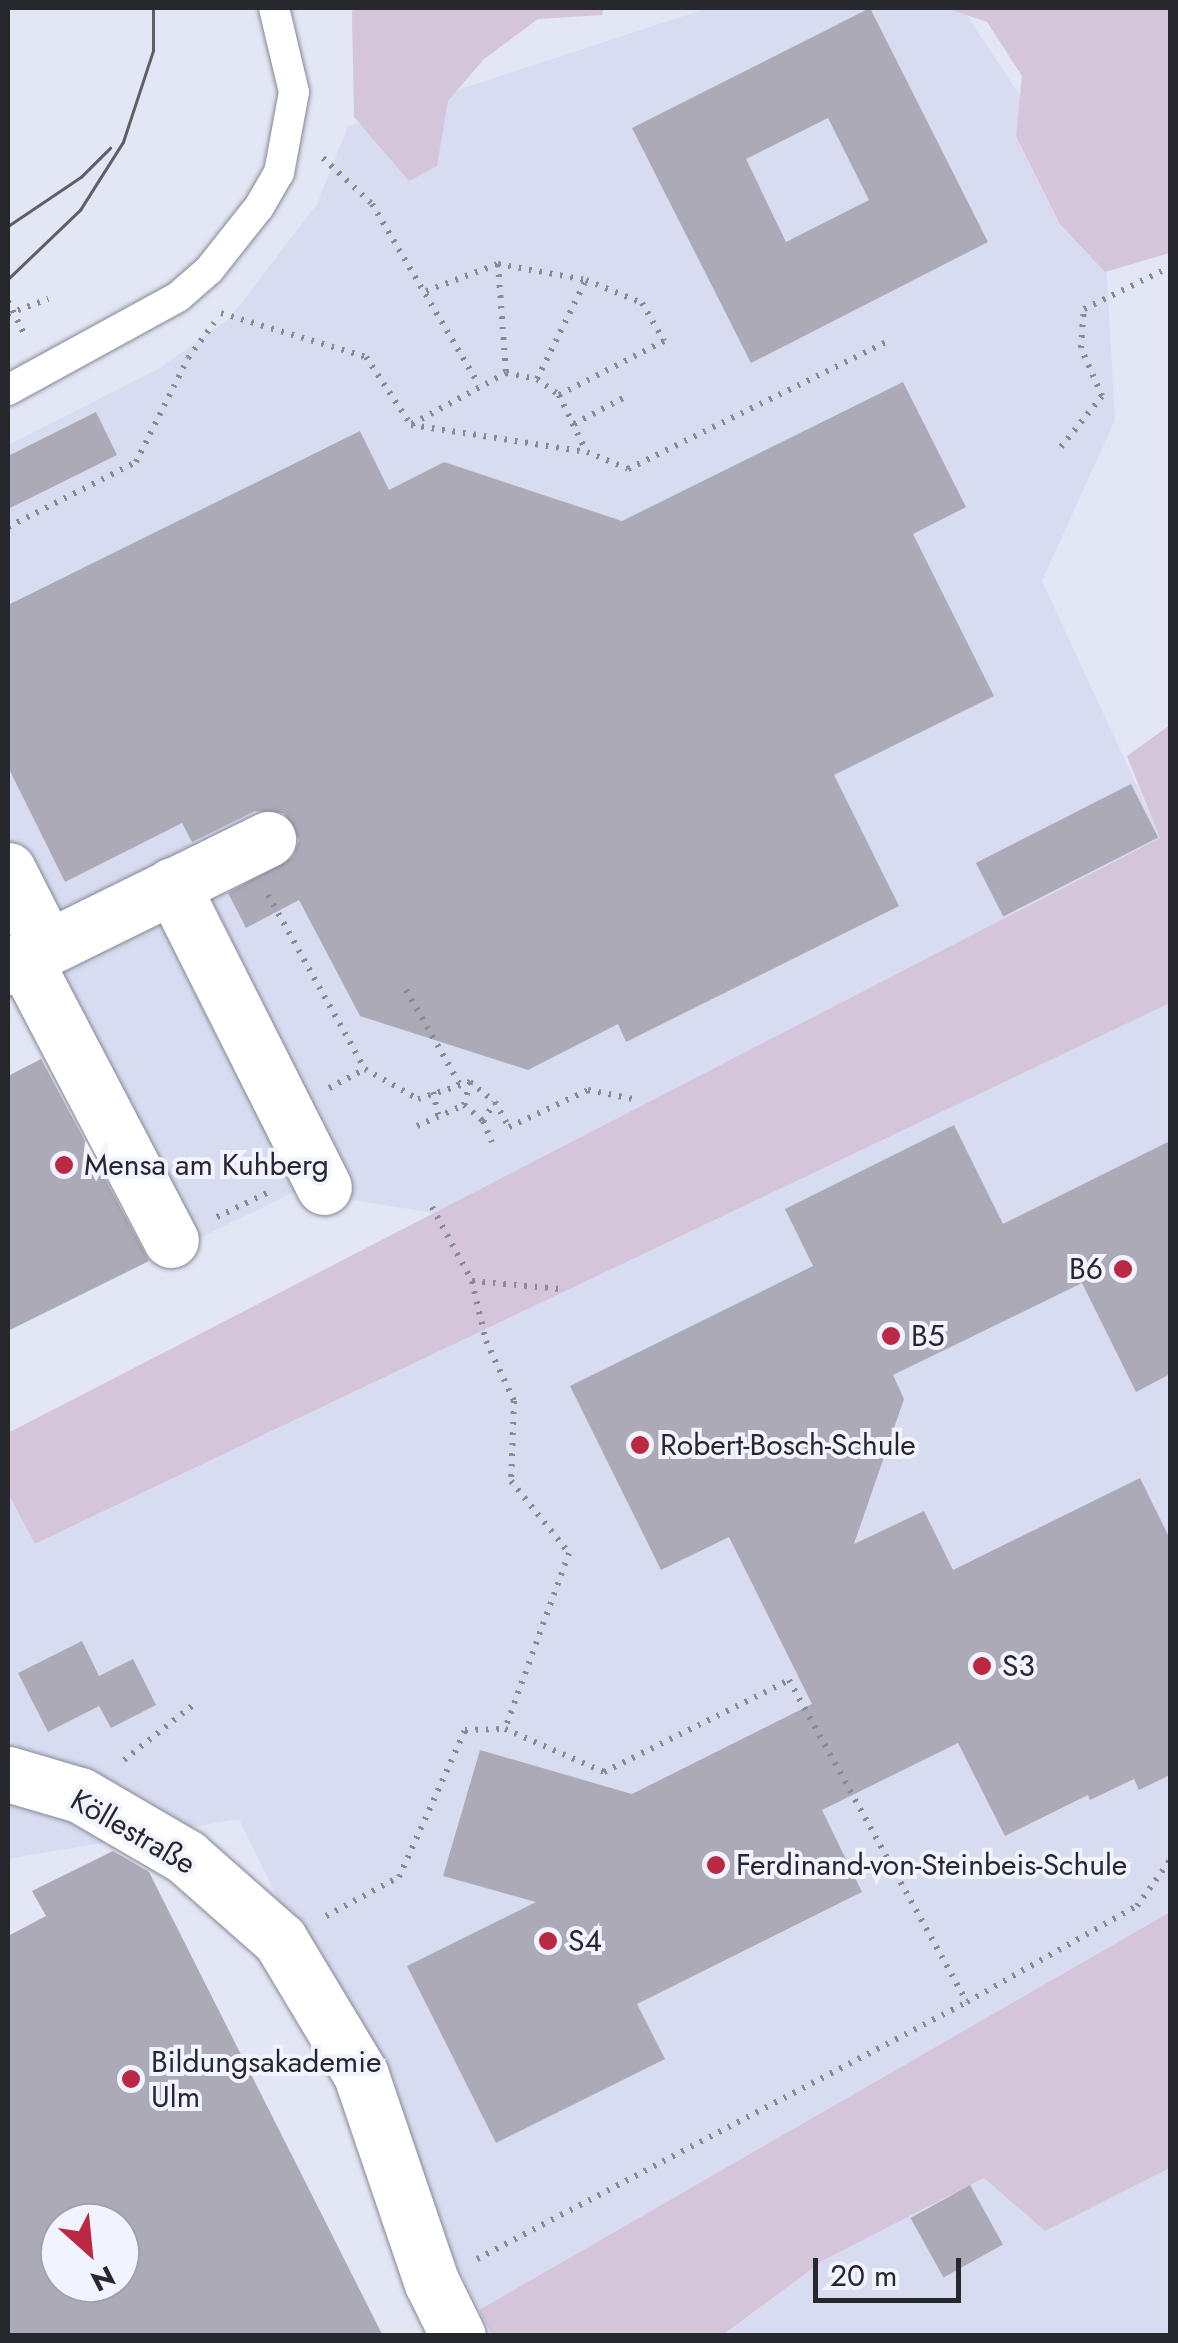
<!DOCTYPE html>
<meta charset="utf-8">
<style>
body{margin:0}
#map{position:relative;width:1178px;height:2343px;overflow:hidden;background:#e3e6f4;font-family:Jost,sans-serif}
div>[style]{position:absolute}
.built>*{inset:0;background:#d8dcf1}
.green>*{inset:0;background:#d5c5db}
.building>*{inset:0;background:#adaab8;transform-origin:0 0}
.path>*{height:6px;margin-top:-3px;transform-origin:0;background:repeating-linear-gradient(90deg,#898b94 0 2.5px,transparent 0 10.5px)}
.roads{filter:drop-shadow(0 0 2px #858894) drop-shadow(0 0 2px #858894)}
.lane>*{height:30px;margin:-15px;padding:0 15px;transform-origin:15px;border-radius:15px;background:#fff}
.street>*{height:55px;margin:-27.5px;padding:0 27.5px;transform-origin:27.5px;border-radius:27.5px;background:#fff}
.tram>*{height:2.5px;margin:-1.25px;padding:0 1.25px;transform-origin:1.25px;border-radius:1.25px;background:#5e5f67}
.dots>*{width:28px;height:28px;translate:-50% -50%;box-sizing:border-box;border:5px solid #f1f3ff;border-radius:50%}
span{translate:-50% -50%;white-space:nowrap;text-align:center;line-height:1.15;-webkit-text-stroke:8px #f1f3ff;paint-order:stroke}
.poi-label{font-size:30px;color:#27282d}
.left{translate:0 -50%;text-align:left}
.right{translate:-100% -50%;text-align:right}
.street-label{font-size:30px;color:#27282d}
.frame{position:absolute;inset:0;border:10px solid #27282d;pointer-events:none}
.north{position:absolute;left:40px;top:2203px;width:100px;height:100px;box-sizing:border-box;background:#f1f3ff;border:2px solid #a0a2ab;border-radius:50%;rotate:153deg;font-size:28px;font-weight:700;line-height:40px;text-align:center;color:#27282d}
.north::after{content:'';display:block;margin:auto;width:35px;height:45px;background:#ba2843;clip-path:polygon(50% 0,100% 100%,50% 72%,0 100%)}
.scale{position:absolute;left:813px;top:2258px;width:148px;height:45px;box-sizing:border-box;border:5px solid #27282d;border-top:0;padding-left:12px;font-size:30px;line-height:35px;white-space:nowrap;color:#27282d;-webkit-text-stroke:8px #f1f3ff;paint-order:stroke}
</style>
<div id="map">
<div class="built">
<div style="clip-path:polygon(708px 8px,962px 8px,1104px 222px,1115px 420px,1042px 581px,1161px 838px,466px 1218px,296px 1191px,187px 1244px,91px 1050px,8px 997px,8px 445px,158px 369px,230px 318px,317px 204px,348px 126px)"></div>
<div style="clip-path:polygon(1170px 1003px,1170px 1912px,479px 2310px,239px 1819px,8px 1859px,8px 1493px,36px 1544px)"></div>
<div style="clip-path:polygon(1170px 2168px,1170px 2335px,723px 2336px,824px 2260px,985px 2178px,1045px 2231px)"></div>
</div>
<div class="green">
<div style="clip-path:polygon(358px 8px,604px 8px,602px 15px,538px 19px,483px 60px,448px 101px,437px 166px,409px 181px,354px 117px,352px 11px)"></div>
<div style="clip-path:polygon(946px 8px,1170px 8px,1170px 253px,1105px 272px,1060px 224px,1016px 136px,1022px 76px,987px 22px)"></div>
<div style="clip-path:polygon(1170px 725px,1170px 1003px,35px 1544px,8px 1493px,8px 1433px,1160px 838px,1127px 756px)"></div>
<div style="clip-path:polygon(1170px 1912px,1170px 2168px,1045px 2231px,984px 2178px,824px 2260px,723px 2335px,492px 2335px,479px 2310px)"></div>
</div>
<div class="building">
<div style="clip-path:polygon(evenodd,870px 8px,988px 242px,751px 363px,632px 128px,870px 8px,828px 118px,869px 200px,786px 242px,746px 159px,828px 118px)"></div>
<div style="clip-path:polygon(903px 382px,966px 507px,913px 534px,994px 696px,834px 775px,899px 906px,626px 1042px,618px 1024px,528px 1070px,360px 1016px,299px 900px,246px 928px,228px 893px,293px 857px,299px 840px,284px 813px,255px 811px,192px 842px,182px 823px,65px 882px,8px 767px,8px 605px,360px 431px,389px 490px,444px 462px,622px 521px)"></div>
<div style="clip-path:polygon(96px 412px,117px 455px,8px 509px,8px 456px)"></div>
<div style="left:1131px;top:784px;width:60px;height:174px;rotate:63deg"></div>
<div style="clip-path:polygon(41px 1059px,149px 1261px,8px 1331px,8px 1076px)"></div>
<div style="clip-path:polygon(954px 1125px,1003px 1224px,1170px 1141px,1170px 1374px,1136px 1392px,1082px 1283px,893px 1375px,904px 1399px,854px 1544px,924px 1511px,953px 1570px,1140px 1478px,1170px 1539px,1170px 1775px,1139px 1790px,1134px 1779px,1090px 1800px,1088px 1795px,1005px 1836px,958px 1743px,822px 1810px,862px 1892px,637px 2004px,665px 2059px,496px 2143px,407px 1966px,536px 1902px,443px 1876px,480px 1750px,632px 1794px,812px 1704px,729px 1537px,661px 1570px,570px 1386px,813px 1266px,785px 1209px)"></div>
<div style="clip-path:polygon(82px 1641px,99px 1676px,133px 1659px,156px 1705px,111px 1728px,99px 1706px,48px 1732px,18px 1673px)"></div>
<div style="clip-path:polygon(evenodd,113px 1851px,149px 1872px,383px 2336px,8px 2336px,8px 1936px,46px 1916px,32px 1891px,113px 1851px,60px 2223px,120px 2223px,120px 2283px,60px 2283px,60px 2223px)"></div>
<div style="left:970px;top:2185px;width:68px;height:68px;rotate:61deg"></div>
</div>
<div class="path">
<div style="left:323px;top:158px;width:67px;rotate:43.2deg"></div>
<div style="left:372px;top:204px;width:210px;rotate:59.4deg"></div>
<div style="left:498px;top:264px;width:109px;rotate:85.8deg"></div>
<div style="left:426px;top:291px;width:77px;rotate:-20.6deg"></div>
<div style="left:498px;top:264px;width:89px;rotate:10.3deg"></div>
<div style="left:586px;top:280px;width:61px;rotate:22.3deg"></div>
<div style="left:642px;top:303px;width:44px;rotate:59.9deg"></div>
<div style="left:664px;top:341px;width:118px;rotate:152.8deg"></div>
<div style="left:8px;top:301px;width:39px;rotate:64deg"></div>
<div style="left:221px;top:313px;width:152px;rotate:16.9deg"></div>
<div style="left:366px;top:357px;width:82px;rotate:56.5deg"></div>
<div style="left:411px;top:425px;width:178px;rotate:8.7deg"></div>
<div style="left:587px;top:452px;width:44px;rotate:22.5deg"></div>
<div style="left:628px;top:469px;width:288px;rotate:-26.2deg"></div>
<div style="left:8px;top:314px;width:43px;rotate:-20.6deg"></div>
<div style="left:537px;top:379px;width:110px;rotate:-63.7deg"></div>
<div style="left:412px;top:424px;width:107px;rotate:-28.5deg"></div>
<div style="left:506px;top:373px;width:32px;rotate:11deg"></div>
<div style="left:537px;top:379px;width:27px;rotate:36deg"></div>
<div style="left:559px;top:395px;width:62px;rotate:64.3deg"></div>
<div style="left:574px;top:424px;width:58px;rotate:-27.9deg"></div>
<div style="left:1061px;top:447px;width:65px;rotate:-51.2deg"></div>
<div style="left:1102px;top:396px;width:52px;rotate:-113.6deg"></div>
<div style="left:1081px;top:348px;width:39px;rotate:-86deg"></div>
<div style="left:1084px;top:309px;width:96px;rotate:-26deg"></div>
<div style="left:8px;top:527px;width:144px;rotate:-26.9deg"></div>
<div style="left:136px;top:462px;width:116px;rotate:-63.4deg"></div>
<div style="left:188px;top:358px;width:44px;rotate:-53.4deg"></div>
<div style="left:268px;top:895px;width:199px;rotate:60.9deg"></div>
<div style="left:365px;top:1069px;width:61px;rotate:29.5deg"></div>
<div style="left:418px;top:1099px;width:55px;rotate:-18.1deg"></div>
<div style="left:470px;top:1082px;width:32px;rotate:39deg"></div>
<div style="left:495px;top:1102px;width:29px;rotate:61deg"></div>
<div style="left:509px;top:1127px;width:87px;rotate:-25.1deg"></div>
<div style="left:588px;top:1090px;width:46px;rotate:11.3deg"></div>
<div style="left:406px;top:990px;width:107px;rotate:60.3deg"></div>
<div style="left:329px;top:1088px;width:41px;rotate:-27.8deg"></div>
<div style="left:433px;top:1092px;width:23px;rotate:77deg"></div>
<div style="left:464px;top:1105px;width:24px;rotate:-75deg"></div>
<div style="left:483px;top:1121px;width:22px;rotate:-58deg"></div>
<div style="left:417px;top:1126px;width:51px;rotate:-24.1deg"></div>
<div style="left:464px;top:1105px;width:25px;rotate:40deg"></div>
<div style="left:483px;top:1121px;width:23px;rotate:67deg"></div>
<div style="left:432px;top:1207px;width:84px;rotate:61.6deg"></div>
<div style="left:472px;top:1281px;width:89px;rotate:5.1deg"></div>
<div style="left:217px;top:1217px;width:58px;rotate:-25.7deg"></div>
<div style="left:472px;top:1281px;width:62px;rotate:76.9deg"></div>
<div style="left:486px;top:1341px;width:66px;rotate:65deg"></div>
<div style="left:514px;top:1401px;width:80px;rotate:92.1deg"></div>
<div style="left:511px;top:1481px;width:92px;rotate:51.1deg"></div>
<div style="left:569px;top:1553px;width:187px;rotate:110deg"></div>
<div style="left:505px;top:1729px;width:108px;rotate:23.5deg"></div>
<div style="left:604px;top:1772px;width:207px;rotate:-26.4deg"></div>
<div style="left:789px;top:1680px;width:368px;rotate:61.1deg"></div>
<div style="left:967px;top:2002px;width:195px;rotate:-29.5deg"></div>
<div style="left:1137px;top:1906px;width:57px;rotate:-54.3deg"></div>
<div style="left:124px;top:1760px;width:88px;rotate:-38.6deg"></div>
<div style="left:326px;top:1916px;width:83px;rotate:-28.1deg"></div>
<div style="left:399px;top:1877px;width:161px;rotate:-65.8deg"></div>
<div style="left:465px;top:1730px;width:40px;rotate:-1.4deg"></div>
<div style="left:477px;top:2259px;width:553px;rotate:-27.68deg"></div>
</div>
<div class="roads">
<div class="lane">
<div style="left:8px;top:390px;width:194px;rotate:-28.7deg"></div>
<div style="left:178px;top:297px;width:41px;rotate:-41.1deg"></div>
<div style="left:209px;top:270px;width:80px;rotate:-51.6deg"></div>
<div style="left:259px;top:207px;width:39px;rotate:-60deg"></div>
<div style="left:279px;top:173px;width:82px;rotate:-79.5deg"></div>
<div style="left:294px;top:92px;width:86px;rotate:-103.4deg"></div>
</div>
<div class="street">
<div style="left:8px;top:870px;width:86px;rotate:63.1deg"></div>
<div style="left:172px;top:885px;width:338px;rotate:63.3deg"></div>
<div style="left:24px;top:959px;width:317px;rotate:62.4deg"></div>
<div style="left:8px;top:967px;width:290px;rotate:-26.2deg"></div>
<div style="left:8px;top:1774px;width:75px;rotate:16.3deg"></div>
<div style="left:80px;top:1795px;width:123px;rotate:30.3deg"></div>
<div style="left:186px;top:1857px;width:125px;rotate:41.4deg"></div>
<div style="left:280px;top:1940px;width:157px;rotate:59deg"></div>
<div style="left:361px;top:2075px;width:220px;rotate:71.2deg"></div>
<div style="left:432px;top:2283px;width:59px;rotate:63.9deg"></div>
</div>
</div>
<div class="tram">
<div style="left:8px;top:226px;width:88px;rotate:-33.9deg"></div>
<div style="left:81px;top:177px;width:41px;rotate:-45deg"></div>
<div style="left:8px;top:279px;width:100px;rotate:-43.8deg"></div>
<div style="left:80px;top:210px;width:80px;rotate:-57.7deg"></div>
<div style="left:123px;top:142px;width:96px;rotate:-71.8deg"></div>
<div style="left:153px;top:51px;width:43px;rotate:-90deg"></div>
</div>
<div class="dots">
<div style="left:64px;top:1165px;background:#ba2843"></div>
<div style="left:1123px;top:1269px;background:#ba2843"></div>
<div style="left:891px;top:1336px;background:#ba2843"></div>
<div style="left:640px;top:1445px;background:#ba2843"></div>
<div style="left:982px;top:1666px;background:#ba2843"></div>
<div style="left:716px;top:1865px;background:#ba2843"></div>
<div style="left:548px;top:1941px;background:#ba2843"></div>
<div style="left:131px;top:2079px;background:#ba2843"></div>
</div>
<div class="poi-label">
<span class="left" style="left:84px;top:1165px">Mensa am Kuhberg</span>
<span class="right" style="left:1103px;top:1269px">B6</span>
<span class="left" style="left:911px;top:1336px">B5</span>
<span class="left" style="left:660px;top:1445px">Robert-Bosch-Schule</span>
<span class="left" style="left:1002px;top:1666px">S3</span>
<span class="left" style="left:736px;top:1865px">Ferdinand-von-Steinbeis-Schule</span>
<span class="left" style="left:568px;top:1941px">S4</span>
<span class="left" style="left:151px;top:2079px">Bildungsakademie<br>Ulm</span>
</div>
<div class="street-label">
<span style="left:133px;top:1832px;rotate:30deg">Köllestraße</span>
</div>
<div class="frame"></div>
<div class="north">N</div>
<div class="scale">20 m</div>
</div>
